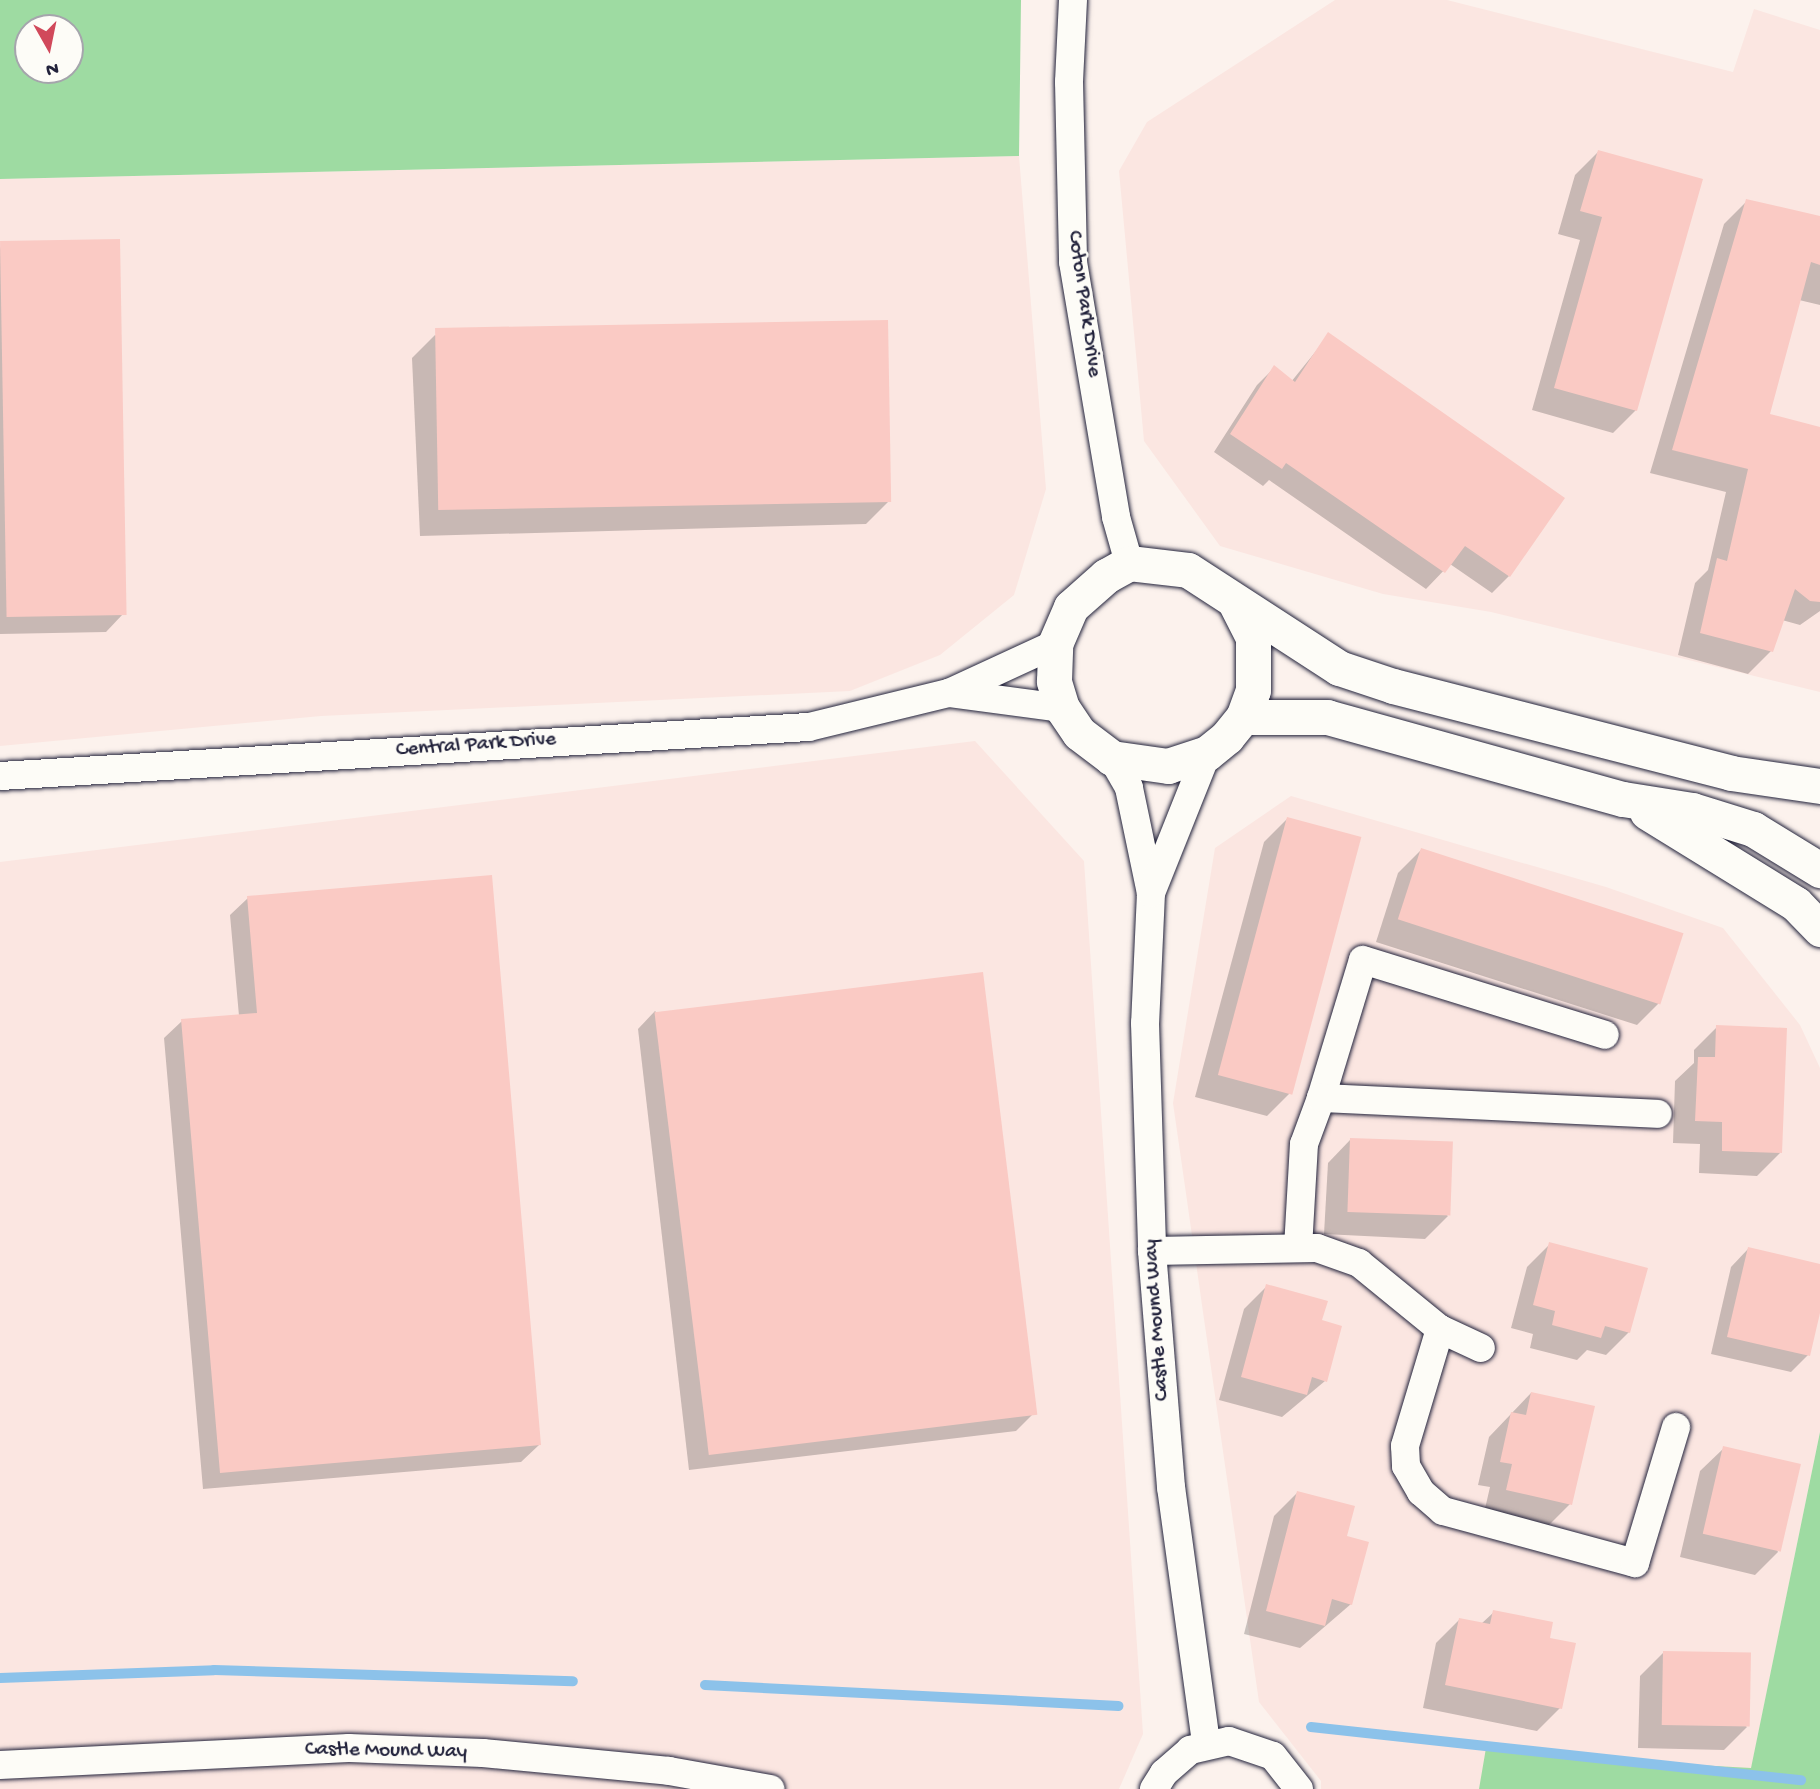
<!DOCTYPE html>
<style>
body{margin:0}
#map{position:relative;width:1820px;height:1789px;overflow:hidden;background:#fcf2ed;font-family:"Gochi Hand",sans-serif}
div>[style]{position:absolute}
.built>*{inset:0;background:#fbe6e1}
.green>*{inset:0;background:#9edba2}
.shadow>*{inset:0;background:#0003}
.stream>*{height:10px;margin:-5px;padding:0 5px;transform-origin:5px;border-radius:5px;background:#8cc2ea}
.building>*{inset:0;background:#facac4;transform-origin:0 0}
.roads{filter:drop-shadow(0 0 2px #22223b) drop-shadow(0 0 2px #22223b)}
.minor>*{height:28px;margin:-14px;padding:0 14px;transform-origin:14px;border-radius:14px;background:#fdfcf7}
.tertiary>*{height:35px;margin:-17.5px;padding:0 17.5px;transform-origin:17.5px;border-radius:17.5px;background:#fdfcf7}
span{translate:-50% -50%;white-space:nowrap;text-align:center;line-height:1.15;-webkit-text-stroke:5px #fdfcf7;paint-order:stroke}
.street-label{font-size:21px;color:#22223b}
.north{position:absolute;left:14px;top:14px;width:70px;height:70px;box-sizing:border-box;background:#fdfcf7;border:2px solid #a5a5ac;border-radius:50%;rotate:171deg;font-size:19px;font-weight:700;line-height:28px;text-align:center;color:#22223b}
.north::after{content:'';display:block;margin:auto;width:24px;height:32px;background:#d1495b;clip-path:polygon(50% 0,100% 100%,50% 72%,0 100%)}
</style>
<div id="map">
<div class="built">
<div style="clip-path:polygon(1335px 0,1447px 0,1733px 72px,1754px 9px,1820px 30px,1820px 692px,1491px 612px,1383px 594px,1220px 546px,1144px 441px,1119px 171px,1147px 122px)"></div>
<div style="clip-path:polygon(1019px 156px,1046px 489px,1014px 595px,940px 655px,850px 691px,321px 716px,0 746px,0 179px)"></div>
<div style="clip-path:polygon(975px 741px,1084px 861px,1143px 1734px,1119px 1789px,0 1789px,0 862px)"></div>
<div style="clip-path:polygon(1291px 796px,1606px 887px,1723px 928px,1800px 1025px,1820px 1068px,1820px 1432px,1747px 1789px,1321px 1789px,1321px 1781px,1259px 1702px,1173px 1103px,1215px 848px)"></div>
</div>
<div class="green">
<div style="clip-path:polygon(evenodd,0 0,1021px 0,1019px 156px,0 179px,0 0,70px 28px,70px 70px,28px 70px,28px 28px,70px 28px)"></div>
<div style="clip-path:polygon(1820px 1432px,1820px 1789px,1479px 1789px,1486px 1748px,1571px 1758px,1751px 1768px)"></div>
</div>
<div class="shadow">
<div style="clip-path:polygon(1598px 152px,1636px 410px,1613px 433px,1532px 410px,1580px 240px,1558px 234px,1575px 175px)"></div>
<div style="clip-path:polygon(1747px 201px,1820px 218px,1820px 305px,1799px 300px,1768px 416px,1820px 429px,1820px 611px,1800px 625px,1782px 620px,1771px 651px,1748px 674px,1678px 655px,1695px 583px,1708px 570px,1726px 492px,1650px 473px,1724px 224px)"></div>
<div style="clip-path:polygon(0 246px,123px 614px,106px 632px,0 634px)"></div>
<div style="clip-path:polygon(435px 335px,889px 501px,866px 524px,420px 536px,412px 358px)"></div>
<div style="clip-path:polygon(1329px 335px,1509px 576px,1492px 593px,1450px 564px,1426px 589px,1269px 480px,1263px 486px,1214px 452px,1257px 385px,1274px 368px,1291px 382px)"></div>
<div style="clip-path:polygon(1287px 819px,1290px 1093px,1267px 1116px,1195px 1097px,1264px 842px)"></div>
<div style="clip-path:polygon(1421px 850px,1660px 1002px,1637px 1025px,1376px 942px,1398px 873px)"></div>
<div style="clip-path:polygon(248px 898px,539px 1445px,521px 1462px,203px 1489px,164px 1038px,182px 1021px,239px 1016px,230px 915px)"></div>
<div style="clip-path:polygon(655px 1011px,1033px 1414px,1016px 1431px,689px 1470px,638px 1029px)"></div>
<div style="clip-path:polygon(1717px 1027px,1780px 1153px,1757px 1176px,1699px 1173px,1700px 1144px,1673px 1143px,1675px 1081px,1694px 1063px,1694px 1050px)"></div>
<div style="clip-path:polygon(1351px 1139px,1448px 1216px,1425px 1239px,1324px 1234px,1328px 1163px)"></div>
<div style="clip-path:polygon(1550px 1244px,1629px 1332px,1606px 1355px,1587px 1350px,1577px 1360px,1530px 1348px,1533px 1334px,1511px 1328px,1527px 1267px)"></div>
<div style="clip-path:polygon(1748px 1249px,1820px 1266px,1820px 1305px,1808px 1355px,1791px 1372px,1711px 1354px,1731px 1267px)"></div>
<div style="clip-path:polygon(1267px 1286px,1320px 1322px,1325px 1381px,1282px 1417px,1219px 1400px,1244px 1309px)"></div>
<div style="clip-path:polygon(1531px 1393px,1570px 1504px,1547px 1527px,1484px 1513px,1490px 1487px,1478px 1485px,1489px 1437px)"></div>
<div style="clip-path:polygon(1724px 1448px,1778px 1552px,1755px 1575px,1680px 1557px,1700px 1471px)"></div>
<div style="clip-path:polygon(1297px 1493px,1345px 1538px,1351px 1604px,1300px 1648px,1244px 1634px,1274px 1516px)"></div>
<div style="clip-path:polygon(1494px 1612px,1548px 1639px,1560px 1708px,1537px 1731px,1423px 1708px,1436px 1643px,1459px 1620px,1481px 1624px)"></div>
<div style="clip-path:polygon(1663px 1653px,1747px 1727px,1724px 1750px,1638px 1748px,1640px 1676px)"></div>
</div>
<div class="stream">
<div style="left:0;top:1678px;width:214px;rotate:-2.1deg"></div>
<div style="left:214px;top:1670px;width:359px;rotate:1.8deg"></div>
<div style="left:705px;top:1685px;width:414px;rotate:2.9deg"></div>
<div style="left:1311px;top:1727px;width:493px;rotate:6.2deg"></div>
</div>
<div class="building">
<div style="clip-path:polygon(1598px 150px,1703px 179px,1637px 411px,1554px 388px,1602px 217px,1580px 211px)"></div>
<div style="clip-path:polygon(1746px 199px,1820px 216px,1820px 265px,1811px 262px,1770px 414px,1820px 427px,1820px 602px,1810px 601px,1795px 589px,1773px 652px,1700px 633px,1717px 558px,1727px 561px,1748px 469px,1672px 450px)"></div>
<div style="left:120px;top:239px;width:376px;height:120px;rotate:89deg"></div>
<div style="left:888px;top:320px;width:182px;height:453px;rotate:89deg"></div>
<div style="clip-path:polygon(1328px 332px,1565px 498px,1510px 577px,1465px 546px,1445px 573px,1286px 463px,1282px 469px,1230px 434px,1274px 365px,1295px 382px)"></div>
<div style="left:1287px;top:817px;width:77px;height:267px;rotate:15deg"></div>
<div style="left:1421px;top:848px;width:276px;height:75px;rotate:18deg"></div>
<div style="clip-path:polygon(492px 875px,541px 1445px,220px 1473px,181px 1019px,257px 1013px,247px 896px)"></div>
<div style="left:983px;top:972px;width:446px;height:331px;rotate:83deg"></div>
<div style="clip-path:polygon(1716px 1025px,1787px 1028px,1782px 1153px,1722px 1151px,1722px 1122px,1695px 1121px,1698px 1057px,1715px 1057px)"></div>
<div style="left:1350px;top:1138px;width:103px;height:74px;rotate:2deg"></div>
<div style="clip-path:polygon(1549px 1242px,1648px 1268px,1630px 1333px,1605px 1326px,1601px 1338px,1552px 1325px,1555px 1311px,1533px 1305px)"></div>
<div style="clip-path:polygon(1748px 1247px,1820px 1264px,1820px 1313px,1810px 1356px,1727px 1337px)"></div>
<div style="clip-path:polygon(1266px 1284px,1328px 1301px,1322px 1320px,1342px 1326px,1327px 1382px,1312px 1377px,1307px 1395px,1241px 1377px)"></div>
<div style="clip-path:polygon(1531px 1392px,1595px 1406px,1572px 1505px,1506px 1490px,1512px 1464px,1500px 1462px,1511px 1412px,1526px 1415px)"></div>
<div style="left:1723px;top:1446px;width:80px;height:90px;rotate:13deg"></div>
<div style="clip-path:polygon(1297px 1491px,1355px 1506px,1347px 1536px,1369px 1542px,1352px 1605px,1332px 1599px,1325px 1626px,1266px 1611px)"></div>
<div style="clip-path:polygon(1493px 1610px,1553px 1622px,1550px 1638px,1576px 1643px,1562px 1709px,1445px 1685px,1459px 1618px,1490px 1624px)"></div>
<div style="left:1663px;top:1651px;width:88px;height:74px;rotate:1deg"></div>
</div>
<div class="roads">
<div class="minor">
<div style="left:1073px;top:0;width:82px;rotate:92.8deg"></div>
<div style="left:1069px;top:82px;width:180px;rotate:88.7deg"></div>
<div style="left:1073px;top:262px;width:259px;rotate:80.4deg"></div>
<div style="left:1116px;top:517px;width:48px;rotate:74.2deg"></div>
<div style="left:949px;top:693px;width:114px;rotate:7.6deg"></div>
<div style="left:1112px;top:758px;width:34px;rotate:60deg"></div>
<div style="left:1129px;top:788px;width:107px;rotate:78.2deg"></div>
<div style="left:1151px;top:893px;width:130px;rotate:92.6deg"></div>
<div style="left:1145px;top:1023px;width:228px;rotate:88.2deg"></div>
<div style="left:1152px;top:1251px;width:237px;rotate:85.4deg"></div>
<div style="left:1171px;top:1487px;width:259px;rotate:82.2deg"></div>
<div style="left:0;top:776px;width:810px;rotate:-3.47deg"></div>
<div style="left:809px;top:727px;width:144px;rotate:-13.7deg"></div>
<div style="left:949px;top:693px;width:117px;rotate:-24.8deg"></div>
<div style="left:1151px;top:893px;width:151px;rotate:-68.2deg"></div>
<div style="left:1321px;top:1098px;width:144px;rotate:-73.1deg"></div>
<div style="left:1363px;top:960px;width:253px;rotate:17.2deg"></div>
<div style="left:1298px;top:1248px;width:104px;rotate:-86.7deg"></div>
<div style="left:1304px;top:1144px;width:49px;rotate:-69.7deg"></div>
<div style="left:1321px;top:1098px;width:337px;rotate:2.7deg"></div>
<div style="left:1152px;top:1251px;width:165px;rotate:-1deg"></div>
<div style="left:1317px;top:1248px;width:45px;rotate:19.7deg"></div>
<div style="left:1359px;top:1263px;width:104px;rotate:39.2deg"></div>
<div style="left:1440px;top:1329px;width:45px;rotate:24.9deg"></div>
<div style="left:1440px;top:1329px;width:122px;rotate:106.7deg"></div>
<div style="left:1405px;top:1446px;width:20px;rotate:87deg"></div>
<div style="left:1406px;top:1466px;width:30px;rotate:60deg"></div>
<div style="left:1421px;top:1492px;width:29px;rotate:41deg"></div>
<div style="left:1443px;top:1511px;width:199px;rotate:15.2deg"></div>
<div style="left:1635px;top:1563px;width:142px;rotate:-73.2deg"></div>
<div style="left:0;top:1765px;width:349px;rotate:-2.8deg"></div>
<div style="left:349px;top:1748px;width:134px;rotate:2.1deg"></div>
<div style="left:483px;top:1753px;width:187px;rotate:5.5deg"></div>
<div style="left:669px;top:1771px;width:103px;rotate:10.1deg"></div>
<div style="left:1154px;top:1789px;width:19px;rotate:-58deg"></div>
<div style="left:1164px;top:1773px;width:35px;rotate:-41deg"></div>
<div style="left:1190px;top:1750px;width:40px;rotate:-13deg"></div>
<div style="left:1229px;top:1741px;width:46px;rotate:18.8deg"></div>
<div style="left:1273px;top:1756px;width:42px;rotate:51.8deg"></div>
</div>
<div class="tertiary">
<div style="left:1236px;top:604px;width:37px;rotate:63deg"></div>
<div style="left:1253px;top:637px;width:53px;rotate:90deg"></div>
<div style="left:1253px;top:690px;width:29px;rotate:110deg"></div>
<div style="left:1243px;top:717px;width:26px;rotate:129deg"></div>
<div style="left:1227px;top:737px;width:26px;rotate:141deg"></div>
<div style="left:1207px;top:753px;width:41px;rotate:161.6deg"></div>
<div style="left:1168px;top:766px;width:57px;rotate:-171.9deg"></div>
<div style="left:1112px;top:758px;width:41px;rotate:-142.9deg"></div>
<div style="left:1079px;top:733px;width:30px;rotate:-124deg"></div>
<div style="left:1062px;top:708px;width:28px;rotate:-107deg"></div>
<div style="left:1054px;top:681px;width:37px;rotate:-88deg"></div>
<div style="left:1055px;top:644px;width:40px;rotate:-66.6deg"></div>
<div style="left:1071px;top:607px;width:47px;rotate:-41.5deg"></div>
<div style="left:1106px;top:576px;width:26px;rotate:-29deg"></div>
<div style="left:1129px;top:563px;width:59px;rotate:6.8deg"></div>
<div style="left:1188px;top:570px;width:180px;rotate:33deg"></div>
<div style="left:1339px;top:668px;width:57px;rotate:18.4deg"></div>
<div style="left:1393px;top:686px;width:349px;rotate:14.4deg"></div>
<div style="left:1731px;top:773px;width:90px;rotate:8.3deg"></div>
<div style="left:1243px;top:717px;width:84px"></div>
<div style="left:1327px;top:717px;width:307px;rotate:15.5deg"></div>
<div style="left:1623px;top:799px;width:70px;rotate:9.1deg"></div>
<div style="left:1692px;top:810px;width:64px;rotate:17.3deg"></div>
<div style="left:1753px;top:829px;width:79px;rotate:31.5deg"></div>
<div style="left:1647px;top:812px;width:175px;rotate:31.7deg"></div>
<div style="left:1796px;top:904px;width:35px;rotate:46deg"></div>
</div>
</div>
<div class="street-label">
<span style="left:1083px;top:304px;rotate:82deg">Coton Park Drive</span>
<span style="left:476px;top:746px;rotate:-4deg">Central Park Drive</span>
<span style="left:1158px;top:1320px;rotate:-94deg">Castle Mound Way</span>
<span style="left:386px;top:1752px;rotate:1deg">Castle Mound Way</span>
</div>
<div class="north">N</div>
</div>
